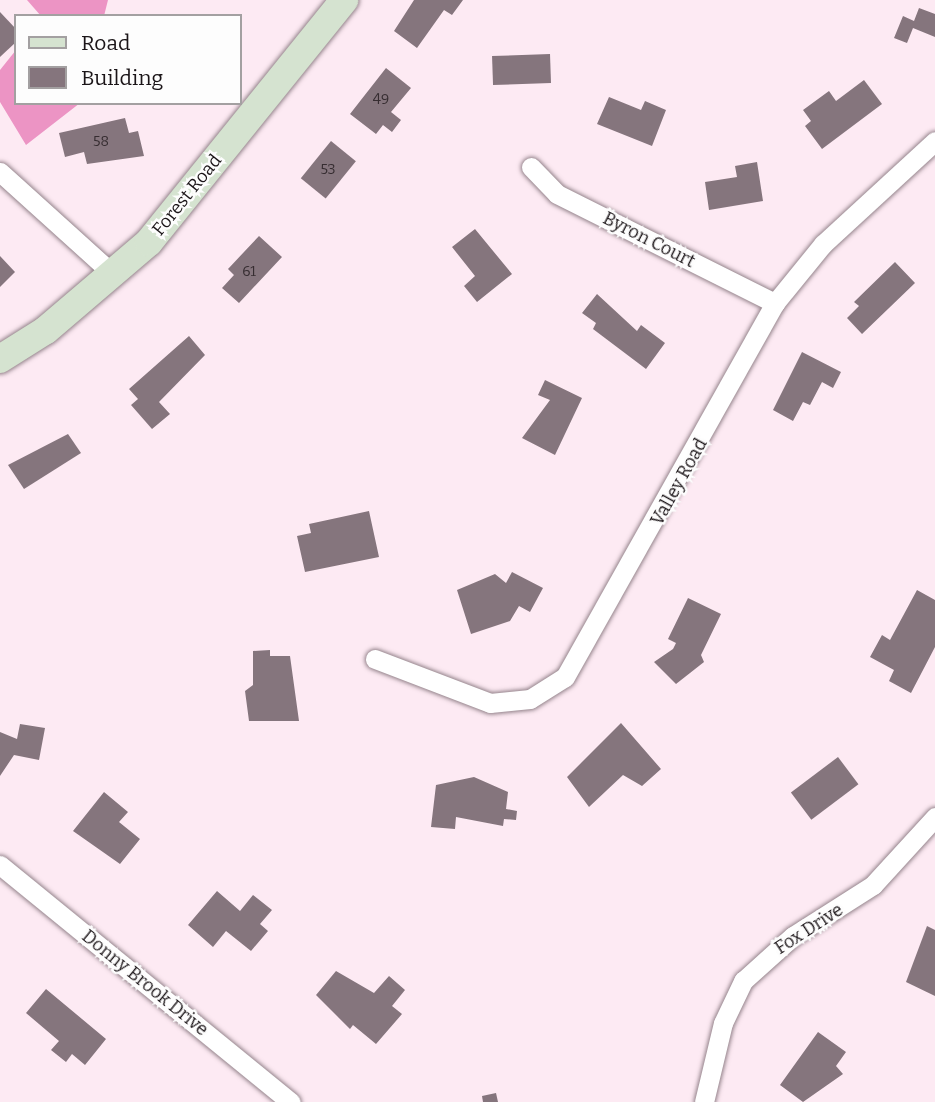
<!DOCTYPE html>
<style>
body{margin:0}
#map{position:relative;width:935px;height:1102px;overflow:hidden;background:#fdeaf3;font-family:Bitter,serif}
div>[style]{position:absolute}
.forest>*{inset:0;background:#ec94c4}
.building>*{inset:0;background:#85757d;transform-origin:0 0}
.roads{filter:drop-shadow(0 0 2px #95848c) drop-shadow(0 0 2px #95848c)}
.minor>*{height:19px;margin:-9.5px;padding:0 9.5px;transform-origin:9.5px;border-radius:9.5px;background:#fff}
.secondary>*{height:28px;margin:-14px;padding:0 14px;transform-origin:14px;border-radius:14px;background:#d5e3d0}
span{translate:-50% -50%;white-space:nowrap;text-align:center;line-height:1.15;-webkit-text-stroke:5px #fdfdfd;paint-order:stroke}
.number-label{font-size:14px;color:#362d31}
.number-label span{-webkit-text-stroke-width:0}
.street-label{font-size:18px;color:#1b1518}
.legend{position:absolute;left:14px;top:14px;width:228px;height:91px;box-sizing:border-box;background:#fdfdfd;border:2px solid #a3a0a1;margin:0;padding:9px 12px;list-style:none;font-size:21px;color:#1b1518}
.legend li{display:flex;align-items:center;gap:14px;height:35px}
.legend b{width:35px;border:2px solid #a3a0a1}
</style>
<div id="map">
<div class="forest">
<div style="clip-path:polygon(27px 0,108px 0,104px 16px,41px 16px)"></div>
<div style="clip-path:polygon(16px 50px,16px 103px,80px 103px,26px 145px,0 102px,0 70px)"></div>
</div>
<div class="building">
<div style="clip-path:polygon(414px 0,463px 0,452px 15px,444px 10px,417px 48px,394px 31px)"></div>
<div style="clip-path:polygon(919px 8px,935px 14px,935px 37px,913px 28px,907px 43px,894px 38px,903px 16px,914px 21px)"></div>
<div style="clip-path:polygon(0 12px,16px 29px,16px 42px,0 57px)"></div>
<div style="left:550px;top:54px;width:29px;height:58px;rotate:88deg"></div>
<div style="clip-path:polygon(386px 68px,411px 88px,391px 112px,401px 120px,392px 132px,383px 125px,376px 134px,350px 114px)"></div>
<div style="clip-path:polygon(864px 80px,882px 104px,822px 149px,805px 126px,811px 121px,803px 110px,829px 91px,836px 101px)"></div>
<div style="clip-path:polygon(609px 97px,641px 110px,645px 101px,666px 110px,652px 146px,597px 124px)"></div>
<div style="clip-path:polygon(125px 118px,129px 133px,138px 131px,144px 156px,87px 164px,84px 152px,65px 157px,59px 133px)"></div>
<div style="left:331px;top:141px;width:32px;height:48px;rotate:39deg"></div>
<div style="clip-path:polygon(757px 162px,763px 201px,709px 210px,705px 182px,737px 177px,735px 166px)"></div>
<div style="clip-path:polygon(475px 229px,512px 274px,477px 302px,464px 286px,475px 276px,452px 247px)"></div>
<div style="clip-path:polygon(259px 236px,282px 257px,239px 303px,222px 288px,234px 275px,228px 269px)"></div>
<div style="clip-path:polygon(0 256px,15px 272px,0 287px)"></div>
<div style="clip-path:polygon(895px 262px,915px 283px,862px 334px,847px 318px,859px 306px,854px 302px)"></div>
<div style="clip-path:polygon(597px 294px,637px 331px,641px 325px,665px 343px,646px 369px,593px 329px,596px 323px,582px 313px)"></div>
<div style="clip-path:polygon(189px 336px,205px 355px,159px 402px,170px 414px,152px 429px,131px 405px,138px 399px,129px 389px)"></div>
<div style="clip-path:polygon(802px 352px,841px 372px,833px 388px,822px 382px,810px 405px,803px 402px,793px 421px,773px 410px)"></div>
<div style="clip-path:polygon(545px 380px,582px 398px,555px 455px,522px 438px,550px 400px,538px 395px)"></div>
<div style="clip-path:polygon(68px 434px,81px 453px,24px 489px,8px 465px)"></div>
<div style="clip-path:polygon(369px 511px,379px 557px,305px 572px,297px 536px,311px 533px,309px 524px)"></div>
<div style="clip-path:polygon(512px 572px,543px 588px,530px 612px,519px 606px,510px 621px,471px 634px,457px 590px,495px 574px,506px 583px)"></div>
<div style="clip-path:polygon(917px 590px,935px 600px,935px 647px,911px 693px,889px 681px,894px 670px,870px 657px,882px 635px,890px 640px)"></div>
<div style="clip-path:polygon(688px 598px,721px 614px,701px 655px,704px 662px,676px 684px,654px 662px,673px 649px,676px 643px,668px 639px)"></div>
<div style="clip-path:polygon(270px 650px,270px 656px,290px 656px,299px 721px,249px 721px,245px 691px,253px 685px,253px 651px)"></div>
<div style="clip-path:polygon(621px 723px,661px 769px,642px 786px,623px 775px,589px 807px,567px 777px)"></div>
<div style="clip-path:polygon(20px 724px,45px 728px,39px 760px,14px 755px,0 776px,0 732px,17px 739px)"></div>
<div style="left:838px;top:757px;width:34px;height:59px;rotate:53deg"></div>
<div style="clip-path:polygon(474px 777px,508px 792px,506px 809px,517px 811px,516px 820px,504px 819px,503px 826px,456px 817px,455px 829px,431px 827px,436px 785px)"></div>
<div style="clip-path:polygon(104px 792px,128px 812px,119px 822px,140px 839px,120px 864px,73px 831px)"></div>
<div style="clip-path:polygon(217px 891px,240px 911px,253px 895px,272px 910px,260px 924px,268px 931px,251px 951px,226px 931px,213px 947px,188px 925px)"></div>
<div style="clip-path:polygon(927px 926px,935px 930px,935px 996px,906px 982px)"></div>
<div style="clip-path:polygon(336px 971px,374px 993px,389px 976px,405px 990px,392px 1006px,402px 1014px,376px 1044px,353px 1025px,350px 1029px,316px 995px)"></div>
<div style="clip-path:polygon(46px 989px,106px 1039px,85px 1065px,72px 1054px,66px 1062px,51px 1050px,59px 1041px,26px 1013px)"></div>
<div style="clip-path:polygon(818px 1032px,846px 1052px,836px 1066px,843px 1074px,803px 1102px,780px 1085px)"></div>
<div style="clip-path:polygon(496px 1093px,498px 1102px,483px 1102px,482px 1096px)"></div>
</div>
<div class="roads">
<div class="minor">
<div style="left:531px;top:167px;width:37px;rotate:46deg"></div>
<div style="left:557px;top:194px;width:244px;rotate:26.6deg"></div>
<div style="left:0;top:172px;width:154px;rotate:42.1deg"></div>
<div style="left:375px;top:659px;width:123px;rotate:20.9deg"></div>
<div style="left:490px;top:703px;width:40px;rotate:-5.7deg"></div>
<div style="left:530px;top:699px;width:41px;rotate:-32.2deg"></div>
<div style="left:565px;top:677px;width:429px;rotate:-60.7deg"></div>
<div style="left:775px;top:303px;width:76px;rotate:-50.9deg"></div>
<div style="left:823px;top:244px;width:152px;rotate:-42.6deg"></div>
<div style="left:0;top:865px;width:375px;rotate:39.2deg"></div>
<div style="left:704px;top:1102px;width:81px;rotate:-76.5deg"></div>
<div style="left:723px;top:1023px;width:47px;rotate:-64.5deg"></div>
<div style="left:743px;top:981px;width:67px;rotate:-42deg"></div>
<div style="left:793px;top:936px;width:95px;rotate:-32.5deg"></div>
<div style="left:873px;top:885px;width:92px;rotate:-47.6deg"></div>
</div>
<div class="secondary">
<div style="left:0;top:359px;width:54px;rotate:-32.2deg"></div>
<div style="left:46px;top:330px;width:135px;rotate:-40.5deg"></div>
<div style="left:149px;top:242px;width:311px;rotate:-51.1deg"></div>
</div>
</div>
<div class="number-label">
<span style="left:381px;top:100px">49</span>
<span style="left:101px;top:142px">58</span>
<span style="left:328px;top:170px">53</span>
<span style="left:249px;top:272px">61</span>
</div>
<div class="street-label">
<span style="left:187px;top:195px;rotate:-51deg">Forest Road</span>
<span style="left:649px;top:240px;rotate:27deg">Byron Court</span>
<span style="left:679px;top:482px;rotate:-61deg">Valley Road</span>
<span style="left:809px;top:929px;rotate:-33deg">Fox Drive</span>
<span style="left:145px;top:983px;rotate:39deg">Donny Brook Drive</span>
</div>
<ul class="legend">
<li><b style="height:9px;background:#d5e3d0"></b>Road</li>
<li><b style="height:19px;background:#85757d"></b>Building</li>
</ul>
</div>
